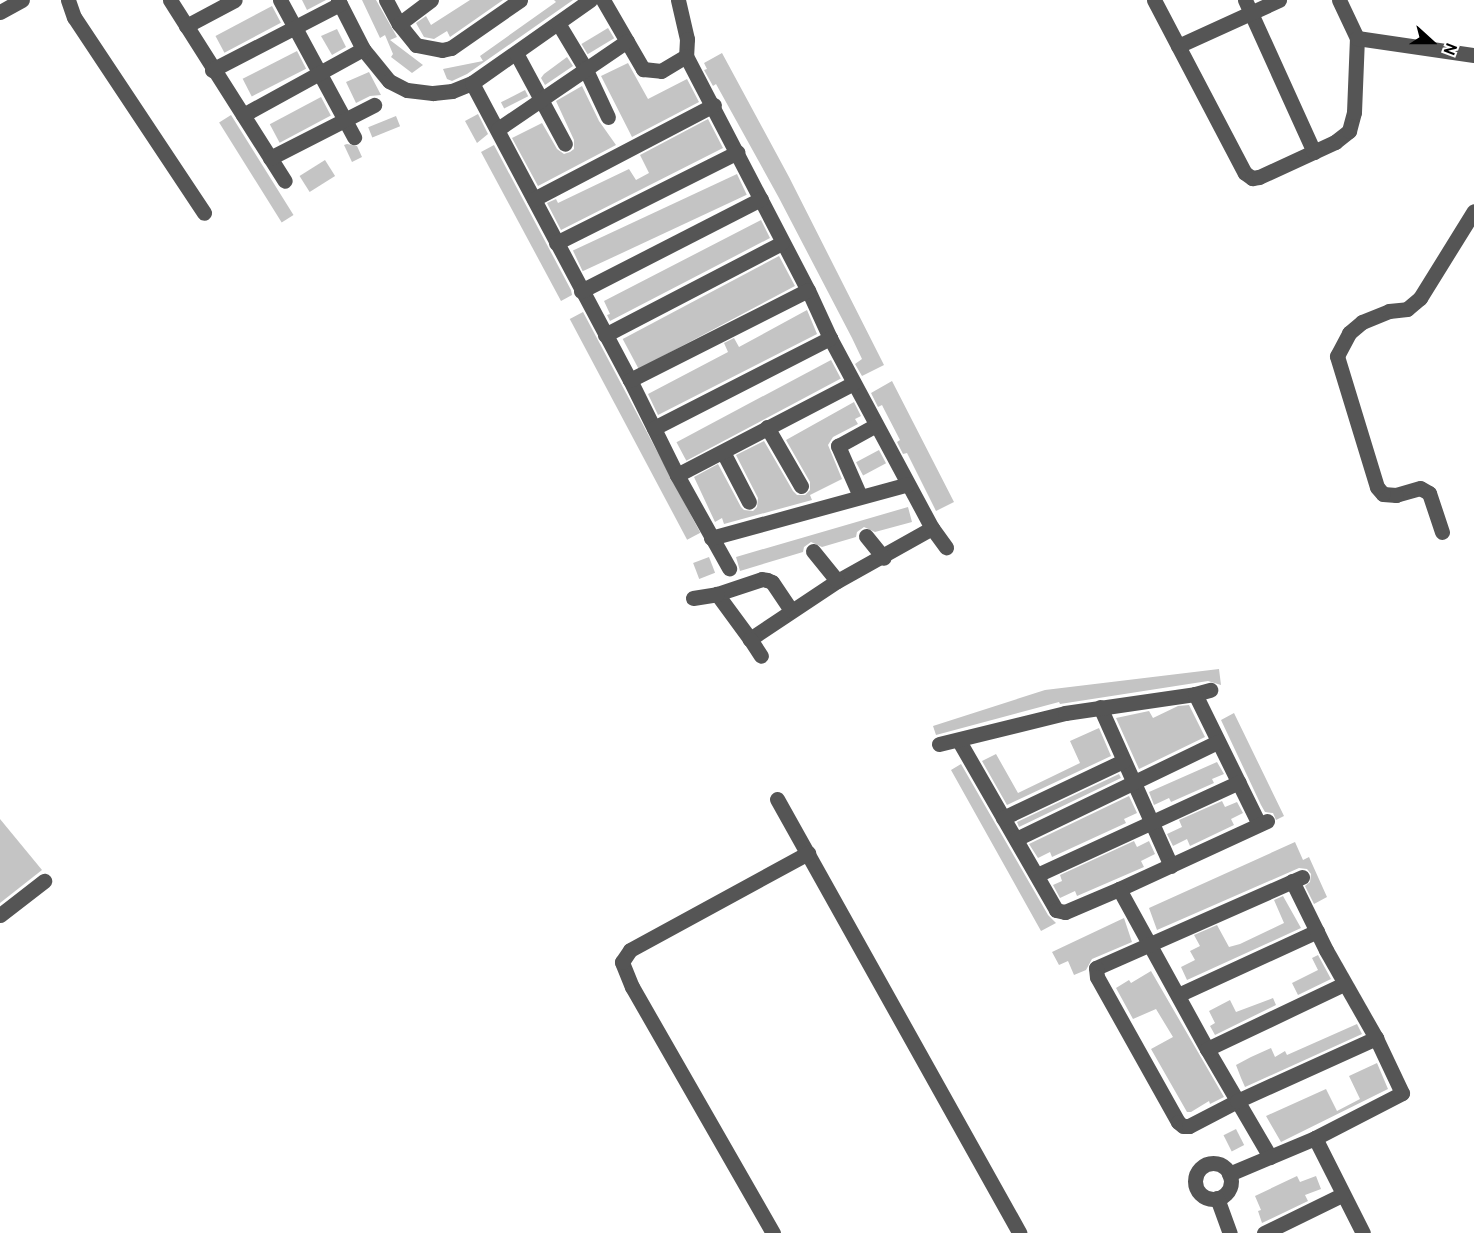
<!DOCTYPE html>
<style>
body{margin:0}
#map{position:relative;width:1474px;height:1233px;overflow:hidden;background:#fff;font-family:Overpass,sans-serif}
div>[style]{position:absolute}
.building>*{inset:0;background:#c4c4c4;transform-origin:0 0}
.minor>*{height:15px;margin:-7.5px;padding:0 7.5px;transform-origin:7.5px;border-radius:7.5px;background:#555}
.minor>.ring{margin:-7.5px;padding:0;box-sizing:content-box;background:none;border:15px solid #555;border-radius:50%}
span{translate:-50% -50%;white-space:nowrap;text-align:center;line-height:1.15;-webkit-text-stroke:6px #fff;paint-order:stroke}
.north{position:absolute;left:1402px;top:12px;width:60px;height:60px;-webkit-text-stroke:4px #fff;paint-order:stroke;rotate:111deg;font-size:16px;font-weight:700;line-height:24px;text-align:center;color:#000}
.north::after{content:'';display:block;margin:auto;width:21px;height:27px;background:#000;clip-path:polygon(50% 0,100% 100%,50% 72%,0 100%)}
</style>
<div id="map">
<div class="building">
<div style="clip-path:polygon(302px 0,326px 0,307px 10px)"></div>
<div style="clip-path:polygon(362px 0,376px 0,397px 37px,390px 40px,423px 65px,412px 73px,391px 57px,393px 54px,385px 35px,380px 38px)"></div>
<div style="clip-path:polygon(470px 0,503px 0,450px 37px,447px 31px,434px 39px,424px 37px,416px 23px,426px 16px,431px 25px)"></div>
<div style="clip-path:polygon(554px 0,573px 0,467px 74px,452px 81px,447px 79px,443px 69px,483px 61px,480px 56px,556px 2px)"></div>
<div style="left:272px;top:6px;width:19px;height:64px;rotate:62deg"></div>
<div style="left:608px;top:28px;width:12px;height:31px;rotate:59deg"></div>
<div style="clip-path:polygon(337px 29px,346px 47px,332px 55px,321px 36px)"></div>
<div style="left:297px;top:51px;width:20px;height:61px;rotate:63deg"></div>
<div style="clip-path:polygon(722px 53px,789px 177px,884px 365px,862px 376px,855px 364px,862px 359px,852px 338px,779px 198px,716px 84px,713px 86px,704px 70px,707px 69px,704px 63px)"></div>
<div style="clip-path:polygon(567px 57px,573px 66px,545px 85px,541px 78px,544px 74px)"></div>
<div style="clip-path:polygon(628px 63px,648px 99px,687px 79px,699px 102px,632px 137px,601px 76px)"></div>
<div style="clip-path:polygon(369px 72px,381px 95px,370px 96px,356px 103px,346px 82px)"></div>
<div style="clip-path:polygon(582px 86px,599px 121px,616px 145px,538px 186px,512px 138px,542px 123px,557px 149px,564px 154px,570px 152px,574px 149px,574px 140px,556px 101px)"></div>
<div style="left:525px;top:90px;width:7px;height:27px;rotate:63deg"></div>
<div style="left:321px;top:97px;width:21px;height:58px;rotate:62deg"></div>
<div style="clip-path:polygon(478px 114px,488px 134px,477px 143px,465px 121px)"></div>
<div style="left:231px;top:115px;width:118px;height:14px;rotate:58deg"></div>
<div style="left:396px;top:116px;width:11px;height:30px;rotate:68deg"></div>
<div style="clip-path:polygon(708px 119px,723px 148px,561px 230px,547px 203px,556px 199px,558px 203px,629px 169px,636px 180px,649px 173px,640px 155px)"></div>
<div style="clip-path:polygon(347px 144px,357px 146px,362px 157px,352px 162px,344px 145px)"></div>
<div style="clip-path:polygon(494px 145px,571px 290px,572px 295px,561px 301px,481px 152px)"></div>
<div style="left:325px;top:160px;width:19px;height:30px;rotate:58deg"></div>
<div style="left:737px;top:174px;width:23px;height:181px;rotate:65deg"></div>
<div style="clip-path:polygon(761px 220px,770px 238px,610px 321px,607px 315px,610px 314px,604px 301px)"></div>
<div style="left:779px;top:256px;width:34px;height:177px;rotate:62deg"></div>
<div style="clip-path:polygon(807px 310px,817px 334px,658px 415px,648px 394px,728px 352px,724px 343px,734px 338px,739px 347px)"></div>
<div style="left:583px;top:312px;width:250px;height:15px;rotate:62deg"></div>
<div style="left:831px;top:360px;width:21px;height:175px;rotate:62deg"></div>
<div style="clip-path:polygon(892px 381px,954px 502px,936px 511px,907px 453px,903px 454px,897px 442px,900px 440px,885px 411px,882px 405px,878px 407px,871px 393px)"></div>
<div style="clip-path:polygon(854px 402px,861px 416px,855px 419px,858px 424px,833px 437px,828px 445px,842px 479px,810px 495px,812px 500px,724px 524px,722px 518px,715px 522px,694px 477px,718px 464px,741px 507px,744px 510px,753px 511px,757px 507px,758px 498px,736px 455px,764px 441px,793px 491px,797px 495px,805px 495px,810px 490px,810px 482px,786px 440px)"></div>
<div style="left:879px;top:450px;width:15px;height:26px;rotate:62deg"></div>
<div style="clip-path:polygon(908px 507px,912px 522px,875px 532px,864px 527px,857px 532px,856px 537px,822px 547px,811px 542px,804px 547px,803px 552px,740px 571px,736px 557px)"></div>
<div style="left:709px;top:557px;width:17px;height:17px;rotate:69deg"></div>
<div style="clip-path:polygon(1219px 669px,1221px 685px,1208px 681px,1060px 704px,1059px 702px,936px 735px,933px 726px,1045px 690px)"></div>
<div style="clip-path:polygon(1189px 705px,1205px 737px,1139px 769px,1116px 718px,1149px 711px,1153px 718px,1178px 706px)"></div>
<div style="clip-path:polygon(1234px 713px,1284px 816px,1276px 820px,1273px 813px,1265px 812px,1261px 805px,1221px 720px)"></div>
<div style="clip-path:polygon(1099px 728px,1111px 756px,1007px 805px,982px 761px,996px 754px,1018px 793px,1080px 763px,1070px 741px)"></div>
<div style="clip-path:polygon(1217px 762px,1224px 774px,1212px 779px,1214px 783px,1171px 802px,1169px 798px,1154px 805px,1149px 792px)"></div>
<div style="clip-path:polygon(961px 764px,1048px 915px,1056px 923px,1041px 931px,951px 770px)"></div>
<div style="clip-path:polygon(1119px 774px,1121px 778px,1019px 827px,1017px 822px)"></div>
<div style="clip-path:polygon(1129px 796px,1137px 813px,1124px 819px,1126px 823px,1052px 857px,1050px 852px,1038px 858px,1029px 844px)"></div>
<div style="clip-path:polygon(1222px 801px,1225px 807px,1237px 802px,1243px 813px,1231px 819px,1234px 825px,1190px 846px,1187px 839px,1173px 846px,1167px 834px,1182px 827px,1179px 820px)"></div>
<div style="clip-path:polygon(0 819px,42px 870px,0 903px)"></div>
<div style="clip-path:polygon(1134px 841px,1137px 847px,1149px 841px,1155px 854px,1141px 861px,1144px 867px,1077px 896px,1075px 891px,1060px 898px,1053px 885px,1062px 881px,1060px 875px)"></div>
<div style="clip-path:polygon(1295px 842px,1303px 860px,1309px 857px,1327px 897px,1314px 904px,1305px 886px,1310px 882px,1311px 874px,1307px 869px,1299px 868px,1157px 930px,1149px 908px)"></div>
<div style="clip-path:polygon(1283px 896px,1301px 928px,1187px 980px,1181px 967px,1195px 960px,1190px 951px,1200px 946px,1194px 935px,1217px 925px,1229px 947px,1240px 944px,1284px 923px,1274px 900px)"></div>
<div style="clip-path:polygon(1124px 918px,1132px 942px,1092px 959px,1086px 970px,1074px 975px,1068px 961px,1059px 965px,1052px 952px)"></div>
<div style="clip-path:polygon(1318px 955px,1331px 979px,1298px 995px,1292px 983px,1318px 970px,1312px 958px)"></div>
<div style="clip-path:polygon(1151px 971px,1224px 1097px,1210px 1104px,1209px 1101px,1191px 1112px,1187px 1112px,1151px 1049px,1173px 1037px,1156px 1009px,1133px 1019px,1116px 988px,1129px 980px,1131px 983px)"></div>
<div style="clip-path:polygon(1273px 998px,1276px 1005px,1215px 1035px,1210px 1026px,1215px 1023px,1209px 1011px,1230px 1000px,1236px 1012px)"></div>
<div style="clip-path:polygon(1357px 1024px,1362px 1034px,1245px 1087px,1241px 1078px,1236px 1065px,1251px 1057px,1271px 1048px,1275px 1057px,1285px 1051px,1287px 1055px)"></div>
<div style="clip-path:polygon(1377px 1063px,1388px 1089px,1281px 1142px,1266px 1116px,1326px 1089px,1337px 1111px,1360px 1099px,1349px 1076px)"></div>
<div style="left:1236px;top:1129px;width:18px;height:14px;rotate:63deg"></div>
<div style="clip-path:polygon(1297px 1176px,1300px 1182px,1316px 1176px,1321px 1189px,1305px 1195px,1308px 1201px,1262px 1223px,1258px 1211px,1261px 1210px,1255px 1196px)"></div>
</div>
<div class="minor">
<div style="left:68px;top:0;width:18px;rotate:71deg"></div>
<div style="left:74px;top:17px;width:235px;rotate:56.4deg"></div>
<div style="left:170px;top:0;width:214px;rotate:57.6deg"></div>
<div style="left:280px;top:0;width:156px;rotate:61.6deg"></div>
<div style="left:338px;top:0;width:55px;rotate:63deg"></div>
<div style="left:363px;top:49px;width:41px;rotate:50.9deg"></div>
<div style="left:389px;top:81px;width:20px;rotate:27deg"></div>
<div style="left:407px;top:90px;width:26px;rotate:7deg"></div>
<div style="left:433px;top:93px;width:19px;rotate:-6deg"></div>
<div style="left:452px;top:91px;width:22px;rotate:-22deg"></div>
<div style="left:472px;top:83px;width:144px;rotate:-35.1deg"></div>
<div style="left:386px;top:0;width:27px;rotate:62deg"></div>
<div style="left:399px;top:24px;width:27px;rotate:51deg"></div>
<div style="left:416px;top:45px;width:26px;rotate:11deg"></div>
<div style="left:442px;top:50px;width:9px;rotate:-13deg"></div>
<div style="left:451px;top:48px;width:84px;rotate:-34.8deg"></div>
<div style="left:603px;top:0;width:80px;rotate:59.9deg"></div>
<div style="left:643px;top:69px;width:18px;rotate:6deg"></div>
<div style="left:661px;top:71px;width:29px;rotate:-31deg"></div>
<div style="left:678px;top:0;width:40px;rotate:77deg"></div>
<div style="left:687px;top:39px;width:17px;rotate:93deg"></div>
<div style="left:686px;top:56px;width:264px;rotate:62.5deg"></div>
<div style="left:808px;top:290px;width:53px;rotate:65.4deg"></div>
<div style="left:830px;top:338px;width:216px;rotate:61.8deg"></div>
<div style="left:932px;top:528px;width:109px;rotate:150.8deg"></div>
<div style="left:837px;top:581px;width:105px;rotate:146.3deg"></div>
<div style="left:750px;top:639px;width:56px;rotate:-126.3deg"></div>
<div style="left:717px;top:594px;width:47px;rotate:-18.4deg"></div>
<div style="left:762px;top:579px;width:5px;rotate:11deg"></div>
<div style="left:767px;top:580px;width:5px;rotate:22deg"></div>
<div style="left:772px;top:582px;width:34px;rotate:56deg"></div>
<div style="left:1154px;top:0;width:195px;rotate:62.3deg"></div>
<div style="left:1245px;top:173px;width:9px;rotate:36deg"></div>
<div style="left:1252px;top:178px;width:7px;rotate:-8deg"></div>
<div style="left:1259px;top:177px;width:84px;rotate:-24.7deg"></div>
<div style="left:1335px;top:142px;width:18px;rotate:-38deg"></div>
<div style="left:1349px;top:131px;width:20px;rotate:-75deg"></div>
<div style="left:1354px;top:112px;width:74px;rotate:-87.7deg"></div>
<div style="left:1357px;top:38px;width:42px;rotate:-115.3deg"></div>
<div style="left:1245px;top:0;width:167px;rotate:65.6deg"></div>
<div style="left:0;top:12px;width:25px;rotate:-29deg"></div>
<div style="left:558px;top:23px;width:52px;rotate:59deg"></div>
<div style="left:585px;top:68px;width:54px;rotate:64.9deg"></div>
<div style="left:399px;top:24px;width:40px;rotate:-37deg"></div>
<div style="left:186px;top:26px;width:55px;rotate:-28deg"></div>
<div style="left:1357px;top:38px;width:118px;rotate:8.3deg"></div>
<div style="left:1178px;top:46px;width:111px;rotate:-24.5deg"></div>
<div style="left:516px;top:53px;width:103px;rotate:61.7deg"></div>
<div style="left:212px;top:70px;width:144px;rotate:-27.3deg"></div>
<div style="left:472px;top:83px;width:336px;rotate:62deg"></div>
<div style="left:630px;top:380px;width:106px;rotate:63.7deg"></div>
<div style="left:677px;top:475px;width:107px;rotate:60.8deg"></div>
<div style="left:243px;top:115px;width:137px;rotate:-28.8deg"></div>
<div style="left:498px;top:129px;width:156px;rotate:-34.3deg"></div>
<div style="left:270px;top:158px;width:117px;rotate:-27deg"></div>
<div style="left:534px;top:199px;width:203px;rotate:-27.6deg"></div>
<div style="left:556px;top:243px;width:203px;rotate:-26.6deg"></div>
<div style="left:581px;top:291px;width:202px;rotate:-27.1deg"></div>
<div style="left:605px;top:335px;width:199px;rotate:-27.5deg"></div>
<div style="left:630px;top:380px;width:199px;rotate:-26.8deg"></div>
<div style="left:767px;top:427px;width:68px;rotate:60deg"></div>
<div style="left:654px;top:428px;width:198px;rotate:-27.1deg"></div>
<div style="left:723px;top:452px;width:56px;rotate:62.5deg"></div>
<div style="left:677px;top:475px;width:199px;rotate:-27.5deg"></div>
<div style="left:860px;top:496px;width:55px;rotate:-113.7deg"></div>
<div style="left:838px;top:446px;width:43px;rotate:-28.9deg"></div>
<div style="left:932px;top:528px;width:24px;rotate:54deg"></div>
<div style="left:1442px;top:532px;width:41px;rotate:-108.4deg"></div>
<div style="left:1429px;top:493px;width:10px;rotate:-151deg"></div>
<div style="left:1420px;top:488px;width:25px;rotate:164deg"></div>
<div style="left:1396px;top:495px;width:13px;rotate:-176deg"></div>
<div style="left:1383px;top:494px;width:9px;rotate:-131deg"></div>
<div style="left:1377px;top:487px;width:137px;rotate:-107deg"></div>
<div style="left:1337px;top:356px;width:26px;rotate:-62deg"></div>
<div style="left:1349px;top:333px;width:17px;rotate:-40deg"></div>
<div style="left:1362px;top:322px;width:29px;rotate:-22deg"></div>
<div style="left:1389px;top:311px;width:18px;rotate:-6deg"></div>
<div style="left:1407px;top:309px;width:17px;rotate:-40deg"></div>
<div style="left:1420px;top:298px;width:102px;rotate:-58.2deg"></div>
<div style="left:866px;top:536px;width:28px;rotate:51deg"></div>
<div style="left:711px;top:538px;width:204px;rotate:-15.3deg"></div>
<div style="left:813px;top:551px;width:38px;rotate:51deg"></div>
<div style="left:693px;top:598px;width:24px;rotate:-9deg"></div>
<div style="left:750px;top:639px;width:20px;rotate:57deg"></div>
<div style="left:1195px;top:694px;width:16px;rotate:-15deg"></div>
<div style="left:1100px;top:707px;width:174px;rotate:65.9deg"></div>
<div style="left:959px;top:741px;width:195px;rotate:60.1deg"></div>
<div style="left:1056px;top:910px;width:9px;rotate:13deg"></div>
<div style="left:1065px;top:912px;width:59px;rotate:-23.1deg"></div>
<div style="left:939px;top:744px;width:130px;rotate:-13.8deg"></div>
<div style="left:1065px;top:713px;width:131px;rotate:-8.3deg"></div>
<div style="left:1195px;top:694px;width:145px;rotate:63.8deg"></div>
<div style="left:777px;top:799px;width:497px;rotate:60.8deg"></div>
<div style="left:1003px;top:818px;width:133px;rotate:-25.4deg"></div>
<div style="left:1267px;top:821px;width:163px;rotate:155.3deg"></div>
<div style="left:1119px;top:889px;width:183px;rotate:61.2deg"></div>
<div style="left:1207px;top:1049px;width:125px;rotate:59.7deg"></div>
<div style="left:1016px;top:839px;width:224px;rotate:-25.7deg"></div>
<div style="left:1037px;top:875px;width:222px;rotate:-24.7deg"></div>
<div style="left:1302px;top:877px;width:225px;rotate:156.2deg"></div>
<div style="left:1096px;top:968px;width:9px;rotate:84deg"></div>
<div style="left:1097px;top:977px;width:166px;rotate:60.8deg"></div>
<div style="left:1178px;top:1122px;width:6px;rotate:39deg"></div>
<div style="left:1183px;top:1126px;width:6px"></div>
<div style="left:1189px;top:1126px;width:54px;rotate:-27.5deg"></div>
<div style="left:1237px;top:1101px;width:153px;rotate:-24.4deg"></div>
<div style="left:0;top:915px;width:56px;rotate:-37.7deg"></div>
<div style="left:1178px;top:995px;width:153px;rotate:-24.7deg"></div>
<div style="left:1207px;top:1049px;width:152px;rotate:-25.4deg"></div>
<div style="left:1315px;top:1138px;width:106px;rotate:63.2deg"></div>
<div class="ring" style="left:1195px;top:1163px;width:21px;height:21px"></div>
<div style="left:1229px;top:1174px;width:93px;rotate:-22.7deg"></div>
<div style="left:1315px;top:1138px;width:98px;rotate:-27.3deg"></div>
<div style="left:1402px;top:1093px;width:61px;rotate:-115.3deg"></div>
<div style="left:1376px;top:1038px;width:101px;rotate:-119.6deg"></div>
<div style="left:1326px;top:950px;width:77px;rotate:-116.2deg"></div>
<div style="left:1217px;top:1198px;width:37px;rotate:70deg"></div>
<div style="left:773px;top:1233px;width:284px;rotate:-119.8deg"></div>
<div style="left:632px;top:987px;width:27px;rotate:-112deg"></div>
<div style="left:622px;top:962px;width:14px;rotate:-56deg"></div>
<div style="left:630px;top:950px;width:203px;rotate:-28.6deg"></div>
<div style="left:1264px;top:1233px;width:87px;rotate:-26deg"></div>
</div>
<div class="north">N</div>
</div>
